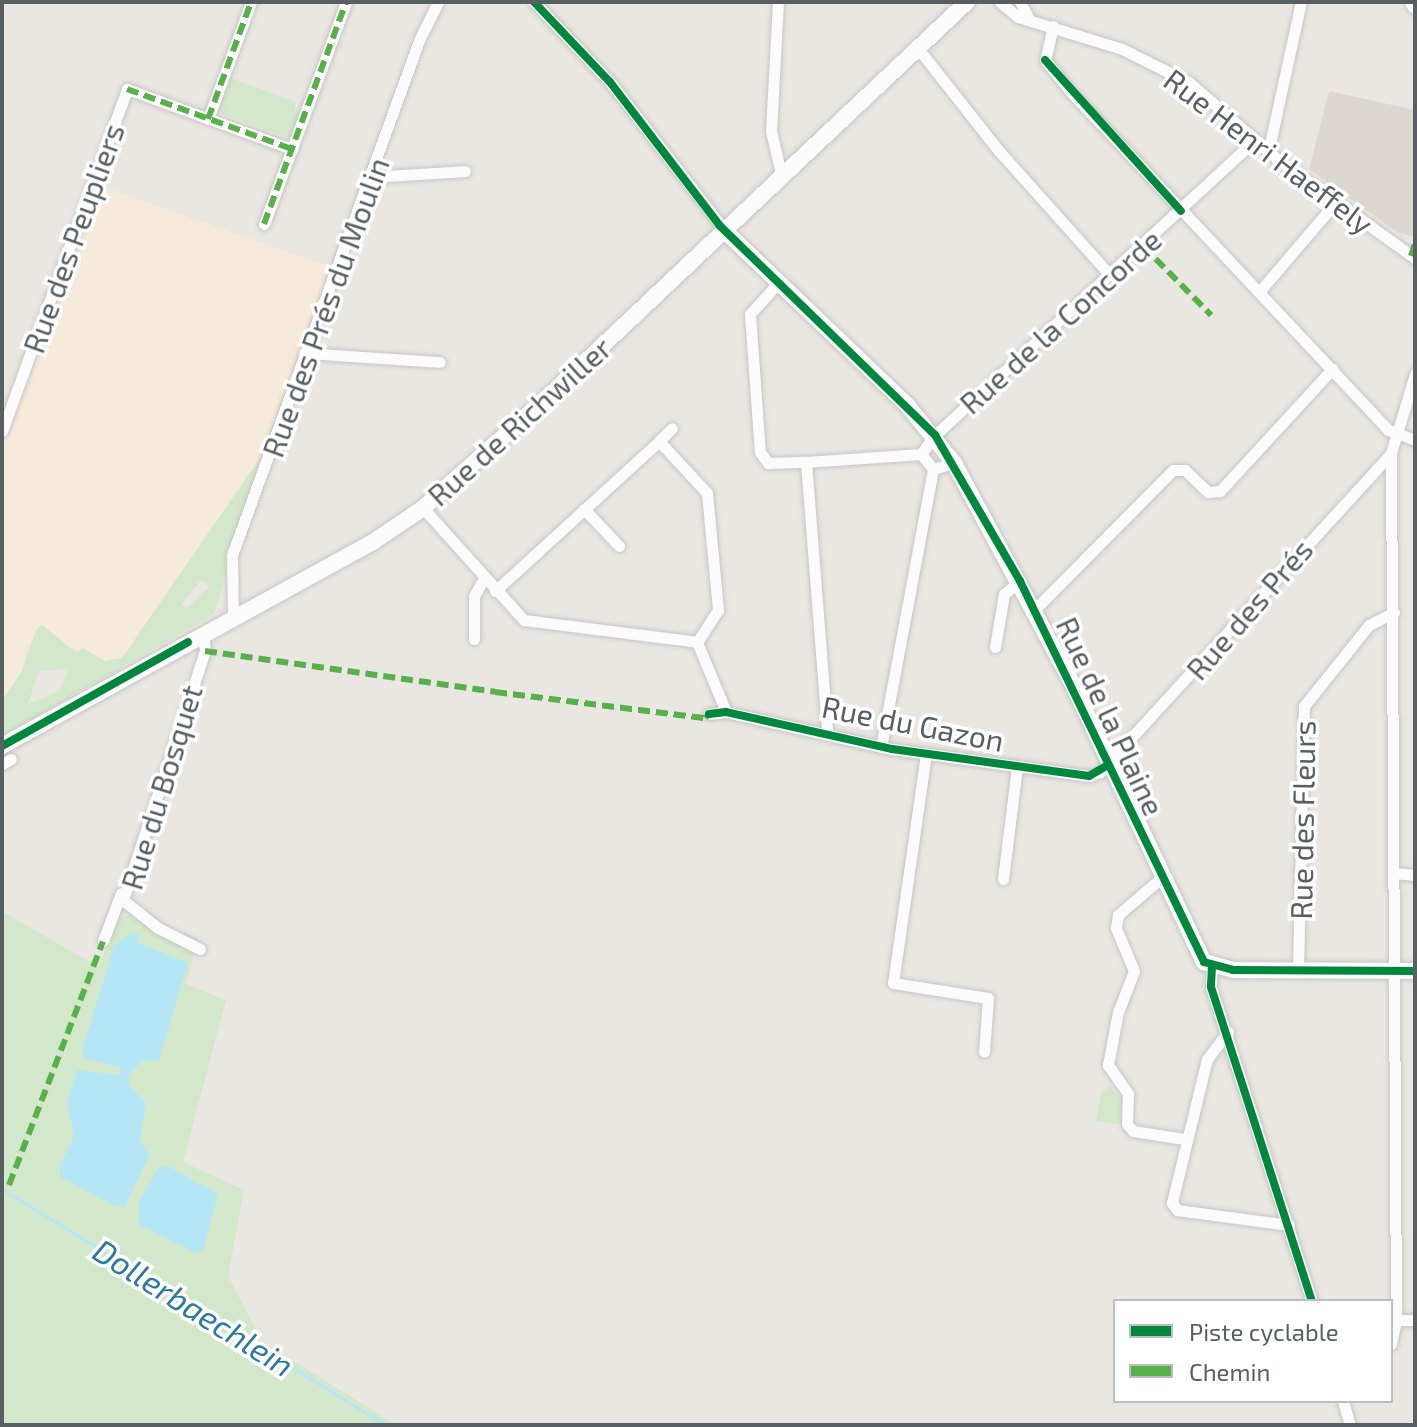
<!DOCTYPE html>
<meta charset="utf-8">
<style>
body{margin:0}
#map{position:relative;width:1417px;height:1427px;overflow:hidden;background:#eae7e2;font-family:"Exo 2",sans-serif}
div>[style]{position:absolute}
.commercial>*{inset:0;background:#f6eada}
.education>*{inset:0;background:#dcd7d1}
.green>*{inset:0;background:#d3e8cb}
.water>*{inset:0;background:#b5e6f6}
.stream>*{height:3px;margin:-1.5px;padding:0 1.5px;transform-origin:1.5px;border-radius:1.5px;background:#b5e6f6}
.roads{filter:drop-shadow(0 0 2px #c6c6c5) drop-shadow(0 0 2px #c6c6c5)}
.street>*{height:11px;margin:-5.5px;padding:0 5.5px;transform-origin:5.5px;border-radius:5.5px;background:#fcfbfb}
.secondary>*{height:16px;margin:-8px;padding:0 8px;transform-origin:8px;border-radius:8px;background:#fcfbfb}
.quiet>*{height:6px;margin-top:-3px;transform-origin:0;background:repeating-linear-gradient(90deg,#58b04a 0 12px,transparent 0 18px)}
.cycleway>*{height:8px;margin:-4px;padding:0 4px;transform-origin:4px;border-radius:4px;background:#00873e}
span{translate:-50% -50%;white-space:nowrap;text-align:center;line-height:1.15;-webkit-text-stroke:7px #fff;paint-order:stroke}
.street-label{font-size:30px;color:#585f62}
.water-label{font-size:32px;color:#2b78a0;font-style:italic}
.frame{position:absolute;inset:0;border:4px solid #585f62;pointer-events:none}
.legend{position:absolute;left:1113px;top:1299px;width:280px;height:104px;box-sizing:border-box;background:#fff;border:2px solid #bcbfc0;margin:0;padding:10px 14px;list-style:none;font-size:24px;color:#585f62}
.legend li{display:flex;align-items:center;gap:16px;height:40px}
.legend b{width:40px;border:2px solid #bcbfc0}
</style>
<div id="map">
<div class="commercial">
<div style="clip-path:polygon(89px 182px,333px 268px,260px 458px,122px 658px,105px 661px,57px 642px,26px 647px,22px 671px,2px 701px,2px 412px)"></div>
</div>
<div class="education">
<div style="clip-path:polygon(1329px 91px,1415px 110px,1415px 237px,1397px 232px,1309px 169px)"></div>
</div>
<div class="green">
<div style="clip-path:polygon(228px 77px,296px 102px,294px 110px,302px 113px,292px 139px,216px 112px)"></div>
<div style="clip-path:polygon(evenodd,260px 458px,214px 614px,2px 736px,2px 701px,22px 671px,36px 630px,42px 625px,77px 653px,83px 648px,105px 661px,122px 658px,260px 458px,201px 580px,209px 587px,186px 609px,182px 604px,201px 580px,260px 458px,68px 669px,59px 691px,28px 704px,39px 671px,68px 669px)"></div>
<div style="clip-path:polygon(2px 911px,98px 967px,118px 919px,129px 915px,198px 938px,186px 984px,226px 1000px,183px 1162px,244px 1190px,228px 1276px,262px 1341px,396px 1425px,2px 1425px)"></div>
<div style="clip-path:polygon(1110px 1086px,1123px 1101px,1120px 1124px,1096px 1121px,1101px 1093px)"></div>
</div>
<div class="water">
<div style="clip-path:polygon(133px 932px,139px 935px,136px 942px,188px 963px,159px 1060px,142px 1061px,128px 1075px,129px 1085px,146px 1103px,140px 1140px,149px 1156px,125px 1206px,115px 1206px,60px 1177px,60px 1165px,74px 1136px,67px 1104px,77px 1070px,119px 1075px,121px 1068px,83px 1058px,82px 1050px,114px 946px)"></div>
<div style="clip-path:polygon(168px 1166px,218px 1194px,204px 1248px,198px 1254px,139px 1225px,139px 1202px,159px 1167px)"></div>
</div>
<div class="stream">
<div style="left:2px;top:1189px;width:451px;rotate:31.6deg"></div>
</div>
<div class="roads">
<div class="street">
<div style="left:534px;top:2px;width:110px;rotate:46.5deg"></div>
<div style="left:610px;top:82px;width:190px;rotate:52.3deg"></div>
<div style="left:778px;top:2px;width:129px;rotate:93.1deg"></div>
<div style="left:771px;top:131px;width:48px;rotate:76.8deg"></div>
<div style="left:1000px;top:2px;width:23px;rotate:40deg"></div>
<div style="left:1018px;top:17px;width:109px;rotate:17.1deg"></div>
<div style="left:1122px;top:49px;width:76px;rotate:26.6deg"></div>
<div style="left:1190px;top:83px;width:116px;rotate:41.1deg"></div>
<div style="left:1277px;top:159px;width:170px;rotate:35.7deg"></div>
<div style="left:1020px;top:2px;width:19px;rotate:62deg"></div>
<div style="left:1053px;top:26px;width:35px;rotate:103deg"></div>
<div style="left:1045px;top:60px;width:38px;rotate:51deg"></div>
<div style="left:1069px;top:90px;width:466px;rotate:46.8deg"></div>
<div style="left:1388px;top:430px;width:29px;rotate:20deg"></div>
<div style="left:916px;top:46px;width:134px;rotate:51.7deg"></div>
<div style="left:999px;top:151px;width:166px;rotate:48.2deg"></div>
<div style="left:208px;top:119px;width:125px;rotate:-69.8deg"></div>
<div style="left:1268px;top:153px;width:155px;rotate:-77.7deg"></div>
<div style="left:372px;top:177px;width:93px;rotate:-3.7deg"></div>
<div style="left:264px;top:224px;width:237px;rotate:-69.7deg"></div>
<div style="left:779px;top:282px;width:43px;rotate:132.2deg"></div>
<div style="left:750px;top:314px;width:138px;rotate:85.9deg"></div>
<div style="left:760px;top:452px;width:14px;rotate:54deg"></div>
<div style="left:768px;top:463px;width:38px;rotate:-2deg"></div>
<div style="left:806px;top:462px;width:270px;rotate:85.5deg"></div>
<div style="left:1259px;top:292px;width:118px;rotate:-49.5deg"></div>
<div style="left:304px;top:353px;width:136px;rotate:3.8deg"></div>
<div style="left:2px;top:431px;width:364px;rotate:-69.9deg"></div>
<div style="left:127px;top:89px;width:176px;rotate:20deg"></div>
<div style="left:659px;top:441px;width:18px;rotate:-45deg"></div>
<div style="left:806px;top:462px;width:115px;rotate:-4deg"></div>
<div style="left:954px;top:463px;width:22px;rotate:164deg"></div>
<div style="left:933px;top:469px;width:19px;rotate:-129deg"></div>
<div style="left:921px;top:454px;width:24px;rotate:-54deg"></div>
<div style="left:935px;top:435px;width:434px;rotate:-42.7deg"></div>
<div style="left:423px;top:508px;width:151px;rotate:48deg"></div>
<div style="left:524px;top:620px;width:174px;rotate:7.2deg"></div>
<div style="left:584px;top:509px;width:51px;rotate:46.6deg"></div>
<div style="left:495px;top:591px;width:222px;rotate:-42.4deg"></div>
<div style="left:659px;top:441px;width:71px;rotate:47.3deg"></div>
<div style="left:707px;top:493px;width:118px;rotate:84.6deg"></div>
<div style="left:718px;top:610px;width:38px;rotate:123deg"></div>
<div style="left:1034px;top:610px;width:197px;rotate:-45.2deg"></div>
<div style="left:1173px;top:470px;width:12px"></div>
<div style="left:1185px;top:470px;width:32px;rotate:44deg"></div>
<div style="left:1208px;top:492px;width:12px;rotate:-5deg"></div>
<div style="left:1220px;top:491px;width:166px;rotate:-47.4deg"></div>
<div style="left:233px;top:617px;width:62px;rotate:-90.9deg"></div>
<div style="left:232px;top:555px;width:550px;rotate:-70.02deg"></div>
<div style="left:420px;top:38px;width:40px;rotate:-63.4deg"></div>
<div style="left:474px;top:639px;width:43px;rotate:-90deg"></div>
<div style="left:474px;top:596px;width:21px;rotate:-61deg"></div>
<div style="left:697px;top:642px;width:76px;rotate:67.5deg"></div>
<div style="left:995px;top:647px;width:54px;rotate:-80.4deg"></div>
<div style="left:1004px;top:594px;width:21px;rotate:-39deg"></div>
<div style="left:709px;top:714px;width:17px;rotate:-7deg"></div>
<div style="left:726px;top:712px;width:170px;rotate:12.6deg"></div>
<div style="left:892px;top:749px;width:199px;rotate:7.8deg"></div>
<div style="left:1089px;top:776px;width:12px;rotate:-20deg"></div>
<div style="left:1100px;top:772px;width:432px;rotate:-47.6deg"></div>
<div style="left:881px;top:747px;width:283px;rotate:-79.4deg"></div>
<div style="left:926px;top:754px;width:231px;rotate:98.2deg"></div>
<div style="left:893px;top:983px;width:96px;rotate:9deg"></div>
<div style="left:988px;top:998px;width:54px;rotate:94.2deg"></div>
<div style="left:2px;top:764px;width:10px;rotate:-29deg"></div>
<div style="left:1393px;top:873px;width:22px;rotate:5deg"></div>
<div style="left:1161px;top:878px;width:57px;rotate:139.3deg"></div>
<div style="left:1118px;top:915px;width:13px;rotate:99deg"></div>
<div style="left:1116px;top:928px;width:47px;rotate:67.3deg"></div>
<div style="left:1134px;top:971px;width:44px;rotate:111.3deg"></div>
<div style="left:1118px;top:1012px;width:54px;rotate:100.7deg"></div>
<div style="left:1108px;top:1065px;width:35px;rotate:55deg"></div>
<div style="left:1128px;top:1094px;width:30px;rotate:92deg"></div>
<div style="left:1127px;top:1124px;width:9px;rotate:49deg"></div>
<div style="left:1133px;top:1131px;width:52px;rotate:8.9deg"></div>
<div style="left:1003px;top:879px;width:113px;rotate:-82.9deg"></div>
<div style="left:103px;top:941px;width:51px;rotate:-69.4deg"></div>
<div style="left:200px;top:949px;width:47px;rotate:-153.4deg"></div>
<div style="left:158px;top:928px;width:45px;rotate:-141.3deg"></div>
<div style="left:123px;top:900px;width:262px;rotate:-71.8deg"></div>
<div style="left:205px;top:651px;width:18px;rotate:-96deg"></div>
<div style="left:1212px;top:966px;width:21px;rotate:93deg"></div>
<div style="left:1211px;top:987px;width:330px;rotate:72.2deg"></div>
<div style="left:1298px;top:971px;width:265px;rotate:-88.7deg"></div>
<div style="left:1304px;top:706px;width:104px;rotate:-51.3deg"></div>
<div style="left:1369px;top:625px;width:28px;rotate:-27deg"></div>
<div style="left:1228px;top:1032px;width:34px;rotate:128deg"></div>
<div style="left:1207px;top:1059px;width:148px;rotate:103.7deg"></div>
<div style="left:1172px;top:1203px;width:9px;rotate:54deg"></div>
<div style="left:1177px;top:1210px;width:113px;rotate:7.6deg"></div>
<div style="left:1396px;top:1320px;width:19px"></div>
<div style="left:1391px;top:1344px;width:25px;rotate:-78deg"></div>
<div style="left:1396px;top:1320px;width:867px;rotate:-90.33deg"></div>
<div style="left:1391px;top:453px;width:83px;rotate:-73.1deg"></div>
<div style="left:1343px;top:1401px;width:25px;rotate:74deg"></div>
</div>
<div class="secondary">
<div style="left:1413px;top:2px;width:4px;rotate:63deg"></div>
<div style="left:726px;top:232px;width:250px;rotate:43.7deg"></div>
<div style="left:907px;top:405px;width:75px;rotate:51deg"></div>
<div style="left:954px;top:463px;width:250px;rotate:61.8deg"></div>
<div style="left:1072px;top:683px;width:309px;rotate:64.7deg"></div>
<div style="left:1204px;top:962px;width:30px;rotate:15deg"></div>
<div style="left:1233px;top:970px;width:182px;rotate:0.3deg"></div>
<div style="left:2px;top:746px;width:423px;rotate:-28.8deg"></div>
<div style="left:373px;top:542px;width:60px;rotate:-34.2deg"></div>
<div style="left:423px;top:508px;width:169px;rotate:-41.6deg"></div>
<div style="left:549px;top:396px;width:574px;rotate:-43.31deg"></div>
</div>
</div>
<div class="quiet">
<div style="left:127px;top:89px;width:176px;rotate:20deg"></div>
<div style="left:208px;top:119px;width:125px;rotate:-69.8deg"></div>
<div style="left:264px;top:224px;width:237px;rotate:-69.7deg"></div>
<div style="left:1143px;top:246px;width:97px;rotate:45.4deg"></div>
<div style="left:1411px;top:256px;width:13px;rotate:-72deg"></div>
<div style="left:205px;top:651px;width:293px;rotate:8deg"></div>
<div style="left:495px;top:692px;width:212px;rotate:7.1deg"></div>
<div style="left:705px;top:718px;width:6px;rotate:-45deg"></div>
<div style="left:9px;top:1185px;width:261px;rotate:-68.9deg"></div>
</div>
<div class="cycleway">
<div style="left:534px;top:2px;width:110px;rotate:46.5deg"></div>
<div style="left:610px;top:82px;width:181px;rotate:52.6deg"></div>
<div style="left:720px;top:226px;width:300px;rotate:44.2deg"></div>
<div style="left:935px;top:435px;width:169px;rotate:59.8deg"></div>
<div style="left:1020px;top:581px;width:423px;rotate:64.2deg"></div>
<div style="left:1204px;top:962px;width:30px;rotate:15deg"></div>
<div style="left:1233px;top:970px;width:182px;rotate:0.3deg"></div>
<div style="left:1045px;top:60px;width:203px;rotate:48deg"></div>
<div style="left:709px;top:714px;width:17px;rotate:-7deg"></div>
<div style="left:726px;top:712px;width:170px;rotate:12.6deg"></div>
<div style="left:892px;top:749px;width:199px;rotate:7.8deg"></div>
<div style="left:1089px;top:776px;width:22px;rotate:-30deg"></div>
<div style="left:2px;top:746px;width:213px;rotate:-29.2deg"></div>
<div style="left:1212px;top:966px;width:21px;rotate:93deg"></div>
<div style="left:1211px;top:987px;width:330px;rotate:72.2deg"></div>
</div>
<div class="street-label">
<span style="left:1269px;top:151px;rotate:37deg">Rue Henri Haeffely</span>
<span style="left:73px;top:238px;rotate:-70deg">Rue des Peupliers</span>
<span style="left:325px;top:307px;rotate:-70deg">Rue des Prés du Moulin</span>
<span style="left:1060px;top:321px;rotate:-42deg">Rue de la Concorde</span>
<span style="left:519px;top:421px;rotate:-42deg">Rue de Richwiller</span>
<span style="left:1249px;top:609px;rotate:-49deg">Rue des Prés</span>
<span style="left:1111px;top:716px;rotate:65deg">Rue de la Plaine</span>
<span style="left:913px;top:723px;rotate:11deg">Rue du Gazon</span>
<span style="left:161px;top:787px;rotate:-73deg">Rue du Bosquet</span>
<span style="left:1302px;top:820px;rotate:-89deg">Rue des Fleurs</span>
</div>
<div class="water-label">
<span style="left:194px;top:1307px;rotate:32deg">Dollerbaechlein</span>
</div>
<div class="frame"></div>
<ul class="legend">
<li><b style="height:10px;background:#00873e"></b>Piste cyclable</li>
<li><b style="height:10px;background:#58b04a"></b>Chemin</li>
</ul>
</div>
